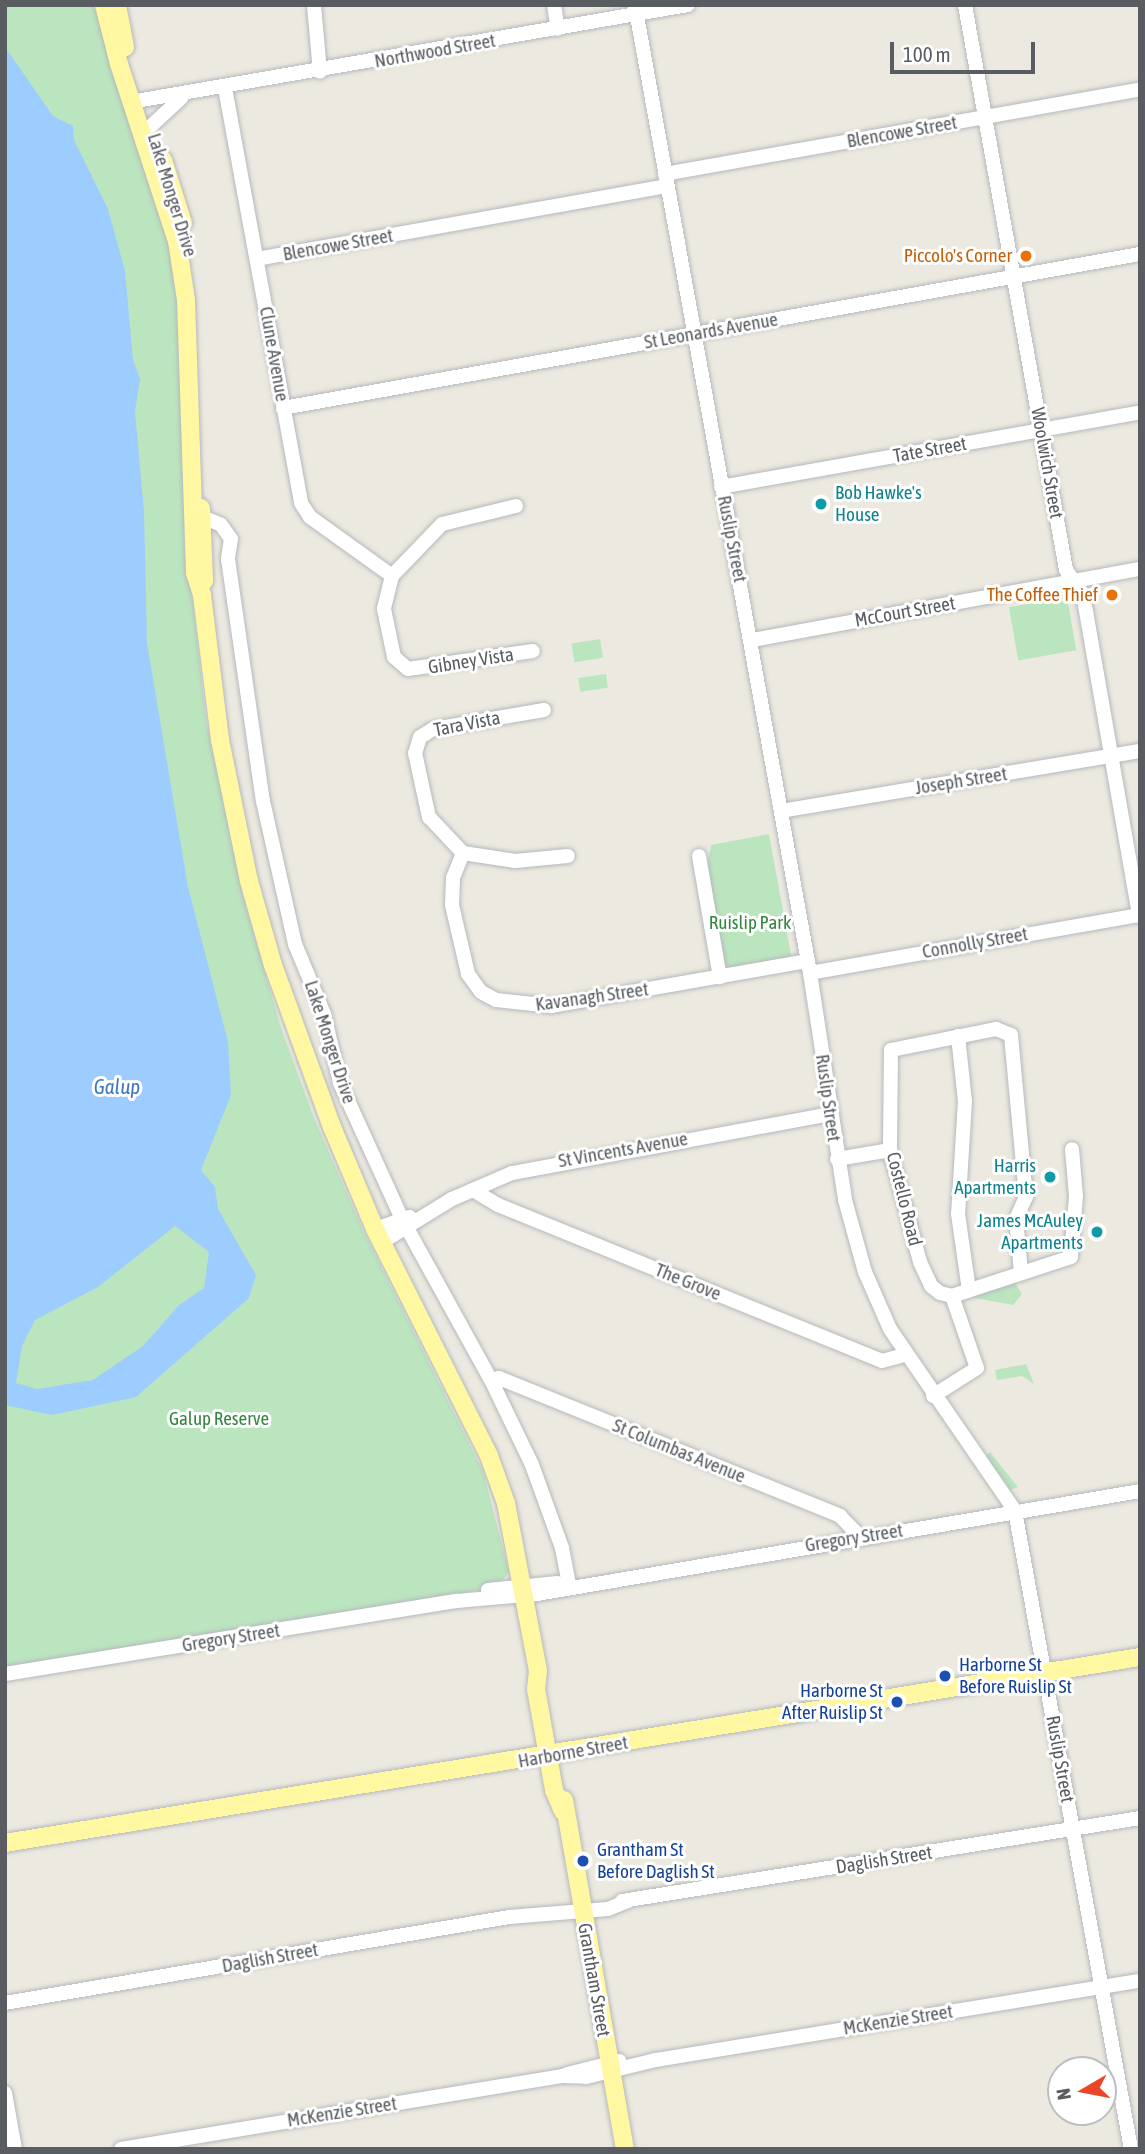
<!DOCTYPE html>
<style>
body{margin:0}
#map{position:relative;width:1145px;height:2154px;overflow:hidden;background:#eceae0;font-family:"Asap Condensed",sans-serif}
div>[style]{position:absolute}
.green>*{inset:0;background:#bbe5bf;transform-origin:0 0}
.water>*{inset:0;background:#9dccff}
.roads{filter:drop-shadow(0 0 2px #b6b8bd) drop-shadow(0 0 2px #b6b8bd)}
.minor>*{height:14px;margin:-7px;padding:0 7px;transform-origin:7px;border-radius:7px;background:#fff}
.major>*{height:18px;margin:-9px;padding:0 9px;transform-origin:9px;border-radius:9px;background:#fff7a2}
.dots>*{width:19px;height:19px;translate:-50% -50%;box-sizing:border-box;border:4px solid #fff;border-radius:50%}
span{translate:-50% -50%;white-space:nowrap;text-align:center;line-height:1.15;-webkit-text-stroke:6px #fff;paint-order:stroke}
.street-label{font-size:19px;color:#595c61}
.food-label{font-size:19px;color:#c56008}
.right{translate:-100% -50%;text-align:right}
.culture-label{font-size:19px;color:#0d838f}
.left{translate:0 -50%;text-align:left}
.park-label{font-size:19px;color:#33863e}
.transit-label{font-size:19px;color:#164399}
.water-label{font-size:21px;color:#3f75c3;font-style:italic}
.frame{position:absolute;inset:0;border:7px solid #595c61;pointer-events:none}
.north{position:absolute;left:1047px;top:2056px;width:70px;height:70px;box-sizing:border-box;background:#fff;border:2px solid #bdbec0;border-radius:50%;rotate:260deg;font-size:19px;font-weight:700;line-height:28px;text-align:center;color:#595c61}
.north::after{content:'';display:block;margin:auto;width:24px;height:32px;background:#eb4627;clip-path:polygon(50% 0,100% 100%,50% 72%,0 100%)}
.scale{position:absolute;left:890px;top:42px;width:145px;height:32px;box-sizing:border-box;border:4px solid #595c61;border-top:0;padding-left:9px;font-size:21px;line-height:24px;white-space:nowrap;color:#595c61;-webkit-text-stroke:5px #fff;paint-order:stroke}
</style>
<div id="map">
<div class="green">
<div style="clip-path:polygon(5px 5px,99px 5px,177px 273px,191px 587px,206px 720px,244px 900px,281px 1028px,314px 1118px,363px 1230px,483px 1471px,509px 1572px,499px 1585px,456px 1595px,5px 1668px)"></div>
<div style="left:1067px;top:597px;width:54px;height:59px;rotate:80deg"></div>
<div style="left:600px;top:639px;width:19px;height:29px;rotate:81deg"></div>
<div style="left:606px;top:674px;width:14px;height:28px;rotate:82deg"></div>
<div style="clip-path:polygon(769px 834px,792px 960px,731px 969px,724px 963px,706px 873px,711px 845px)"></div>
<div style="clip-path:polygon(1014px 1281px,1022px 1294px,1013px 1305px,969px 1297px)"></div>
<div style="clip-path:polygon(1026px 1364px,1034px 1384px,1022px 1376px,997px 1380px,995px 1370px)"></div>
<div style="clip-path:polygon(990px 1452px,1018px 1487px,1010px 1490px,1006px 1484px,986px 1456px)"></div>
</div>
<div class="water">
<div style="clip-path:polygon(evenodd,5px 47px,53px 116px,73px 126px,74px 140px,108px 209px,125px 271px,133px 360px,140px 379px,135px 412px,144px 512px,147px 643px,188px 887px,228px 1042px,231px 1095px,201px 1170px,215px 1187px,218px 1209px,256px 1275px,249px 1298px,136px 1397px,52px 1415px,5px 1405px,5px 47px,175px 1226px,209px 1252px,204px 1288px,179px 1305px,143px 1346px,93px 1380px,37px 1389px,16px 1383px,22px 1346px,35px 1320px,98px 1287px,175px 1226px)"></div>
</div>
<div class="roads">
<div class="minor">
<div style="left:314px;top:5px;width:67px;rotate:84.9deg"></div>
<div style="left:554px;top:5px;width:24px;rotate:81deg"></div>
<div style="left:635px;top:5px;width:984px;rotate:79.75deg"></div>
<div style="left:810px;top:973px;width:230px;rotate:81.2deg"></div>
<div style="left:845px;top:1200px;width:75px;rotate:74.5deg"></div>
<div style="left:865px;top:1272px;width:62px;rotate:66.3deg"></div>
<div style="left:890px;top:1329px;width:221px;rotate:55.5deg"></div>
<div style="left:1015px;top:1511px;width:648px;rotate:79.7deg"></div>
<div style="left:965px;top:5px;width:574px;rotate:79.86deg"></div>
<div style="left:1066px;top:570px;width:29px;rotate:55deg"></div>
<div style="left:1083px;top:594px;width:327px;rotate:80.1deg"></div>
<div style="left:225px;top:88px;width:422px;rotate:79.6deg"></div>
<div style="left:301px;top:503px;width:17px;rotate:57deg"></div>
<div style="left:310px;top:517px;width:101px;rotate:35.7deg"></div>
<div style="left:142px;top:100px;width:554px;rotate:-9.87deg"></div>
<div style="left:151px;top:126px;width:42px;rotate:-43.1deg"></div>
<div style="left:665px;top:174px;width:483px;rotate:-10.1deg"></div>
<div style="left:257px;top:259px;width:416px;rotate:-10.1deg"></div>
<div style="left:283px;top:408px;width:871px;rotate:-10.19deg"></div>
<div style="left:721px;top:487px;width:426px;rotate:-10.1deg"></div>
<div style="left:516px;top:506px;width:76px;rotate:166.3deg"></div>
<div style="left:442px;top:524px;width:72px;rotate:133.9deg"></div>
<div style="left:392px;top:576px;width:34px;rotate:104deg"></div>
<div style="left:384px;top:609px;width:49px;rotate:78.2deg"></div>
<div style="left:394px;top:657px;width:18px;rotate:41deg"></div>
<div style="left:408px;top:669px;width:126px;rotate:-8.2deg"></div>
<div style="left:192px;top:513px;width:31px;rotate:22deg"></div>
<div style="left:221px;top:525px;width:17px;rotate:54deg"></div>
<div style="left:231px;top:539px;width:20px;rotate:99deg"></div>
<div style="left:228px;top:559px;width:245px;rotate:81.8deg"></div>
<div style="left:263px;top:801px;width:147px;rotate:77.4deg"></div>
<div style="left:295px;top:944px;width:76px;rotate:67.5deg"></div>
<div style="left:324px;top:1014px;width:71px;rotate:76.9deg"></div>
<div style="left:340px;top:1083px;width:149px;rotate:65.5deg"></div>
<div style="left:402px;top:1219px;width:184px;rotate:61.1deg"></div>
<div style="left:491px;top:1380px;width:94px;rotate:64.2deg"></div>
<div style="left:532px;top:1465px;width:88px;rotate:70.1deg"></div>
<div style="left:562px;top:1548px;width:38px;rotate:79deg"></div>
<div style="left:752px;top:640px;width:394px;rotate:-10.4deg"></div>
<div style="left:544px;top:710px;width:113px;rotate:170.3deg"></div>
<div style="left:433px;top:729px;width:15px;rotate:148deg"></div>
<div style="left:420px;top:737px;width:17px;rotate:107deg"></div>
<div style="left:415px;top:753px;width:66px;rotate:77.7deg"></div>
<div style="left:429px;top:817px;width:50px;rotate:46.6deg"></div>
<div style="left:463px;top:853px;width:53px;rotate:8.7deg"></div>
<div style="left:515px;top:861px;width:53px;rotate:-5.4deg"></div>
<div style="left:781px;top:811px;width:364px;rotate:-9.5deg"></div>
<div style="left:463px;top:853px;width:27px;rotate:112deg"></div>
<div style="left:453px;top:878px;width:27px;rotate:92deg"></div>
<div style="left:452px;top:905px;width:71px;rotate:76.9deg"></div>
<div style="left:468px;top:974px;width:22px;rotate:54deg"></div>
<div style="left:481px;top:992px;width:17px;rotate:28deg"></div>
<div style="left:496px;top:1000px;width:56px;rotate:6.1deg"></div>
<div style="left:552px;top:1006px;width:260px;rotate:-10deg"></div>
<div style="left:699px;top:856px;width:123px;rotate:80.2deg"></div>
<div style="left:810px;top:973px;width:335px;rotate:-10deg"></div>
<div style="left:958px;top:1036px;width:65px;rotate:83.9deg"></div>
<div style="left:965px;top:1101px;width:113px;rotate:93.5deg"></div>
<div style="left:958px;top:1214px;width:77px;rotate:81.8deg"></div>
<div style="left:837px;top:1159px;width:54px;rotate:-9.6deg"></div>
<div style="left:473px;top:1190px;width:29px;rotate:31deg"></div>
<div style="left:498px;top:1205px;width:414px;rotate:22.1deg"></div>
<div style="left:882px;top:1361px;width:24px;rotate:-15deg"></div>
<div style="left:375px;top:1229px;width:37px;rotate:-19deg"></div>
<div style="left:382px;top:1242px;width:82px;rotate:-31.6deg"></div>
<div style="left:452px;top:1199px;width:65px;rotate:-23.4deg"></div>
<div style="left:512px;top:1173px;width:323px;rotate:-10.5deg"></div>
<div style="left:1021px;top:1272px;width:53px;rotate:-95.4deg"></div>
<div style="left:1016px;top:1219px;width:24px;rotate:-66deg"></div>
<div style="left:1026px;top:1197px;width:163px;rotate:-95.3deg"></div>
<div style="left:1011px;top:1035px;width:16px;rotate:-158deg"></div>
<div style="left:996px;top:1029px;width:107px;rotate:168.7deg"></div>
<div style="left:891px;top:1050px;width:100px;rotate:90.6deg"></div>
<div style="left:890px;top:1150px;width:116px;rotate:75deg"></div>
<div style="left:920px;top:1262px;width:26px;rotate:65deg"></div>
<div style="left:931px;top:1286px;width:11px;rotate:38deg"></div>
<div style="left:940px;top:1293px;width:12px;rotate:14deg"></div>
<div style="left:952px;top:1296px;width:125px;rotate:-18.1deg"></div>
<div style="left:1071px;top:1257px;width:61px;rotate:-85.3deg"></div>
<div style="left:1076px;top:1196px;width:47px;rotate:-94.9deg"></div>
<div style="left:491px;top:1380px;width:8px;rotate:-14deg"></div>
<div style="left:499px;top:1378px;width:368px;rotate:22deg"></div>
<div style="left:840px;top:1516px;width:29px;rotate:46deg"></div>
<div style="left:933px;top:1396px;width:52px;rotate:-32.5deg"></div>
<div style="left:977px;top:1368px;width:76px;rotate:-109.1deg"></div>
<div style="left:488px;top:1590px;width:70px;rotate:-5.7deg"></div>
<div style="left:5px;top:1674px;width:458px;rotate:-9.2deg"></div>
<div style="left:457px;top:1601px;width:80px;rotate:-5deg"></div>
<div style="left:537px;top:1594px;width:612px;rotate:-9.69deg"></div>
<div style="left:622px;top:1901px;width:525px;rotate:-9.1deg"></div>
<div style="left:5px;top:2003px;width:511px;rotate:-9.68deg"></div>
<div style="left:509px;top:1917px;width:99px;rotate:-4.6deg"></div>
<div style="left:608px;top:1909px;width:22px;rotate:-22deg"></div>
<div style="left:567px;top:2074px;width:54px;rotate:-14deg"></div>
<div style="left:5px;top:2093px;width:57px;rotate:79.9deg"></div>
<div style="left:121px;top:2149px;width:448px;rotate:-9.4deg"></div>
<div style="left:563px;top:2076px;width:23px;rotate:2deg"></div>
<div style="left:586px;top:2077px;width:72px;rotate:-13.7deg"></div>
<div style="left:656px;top:2060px;width:490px;rotate:-9.3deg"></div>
</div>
<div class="major">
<div style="left:104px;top:5px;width:61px;rotate:75.7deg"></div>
<div style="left:119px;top:64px;width:186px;rotate:71.9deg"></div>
<div style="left:177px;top:241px;width:60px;rotate:81.3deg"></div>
<div style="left:186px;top:300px;width:273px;rotate:88.1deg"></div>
<div style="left:195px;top:573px;width:23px;rotate:72deg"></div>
<div style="left:202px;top:595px;width:146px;rotate:82.9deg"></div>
<div style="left:220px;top:740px;width:144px;rotate:78.4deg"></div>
<div style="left:249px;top:881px;width:87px;rotate:74.1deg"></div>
<div style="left:273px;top:965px;width:172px;rotate:70deg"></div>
<div style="left:332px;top:1127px;width:111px;rotate:67.1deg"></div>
<div style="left:375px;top:1229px;width:254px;rotate:63.3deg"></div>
<div style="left:489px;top:1456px;width:50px;rotate:70.1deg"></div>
<div style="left:506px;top:1503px;width:171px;rotate:79.2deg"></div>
<div style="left:538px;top:1671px;width:18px;rotate:96deg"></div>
<div style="left:536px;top:1689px;width:103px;rotate:79.9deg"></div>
<div style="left:554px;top:1790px;width:23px;rotate:67deg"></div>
<div style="left:117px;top:5px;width:43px;rotate:79.2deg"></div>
<div style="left:163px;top:160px;width:66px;rotate:72.4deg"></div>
<div style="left:201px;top:508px;width:73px;rotate:87.6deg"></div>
<div style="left:564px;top:1800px;width:354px;rotate:80.1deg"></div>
<div style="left:5px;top:1843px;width:1150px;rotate:-9.31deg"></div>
</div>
</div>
<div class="dots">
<div style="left:1026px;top:256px;background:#e8710a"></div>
<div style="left:821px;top:504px;background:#0f9aa8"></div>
<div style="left:1112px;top:595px;background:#e8710a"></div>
<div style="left:1050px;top:1177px;background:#0f9aa8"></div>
<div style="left:1097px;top:1232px;background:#0f9aa8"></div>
<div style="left:945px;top:1676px;background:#1a4fb4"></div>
<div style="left:897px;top:1702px;background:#1a4fb4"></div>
<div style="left:583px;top:1861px;background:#1a4fb4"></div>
</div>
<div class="street-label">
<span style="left:435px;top:51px;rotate:-10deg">Northwood Street</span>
<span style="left:902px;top:132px;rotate:-10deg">Blencowe Street</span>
<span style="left:172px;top:195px;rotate:73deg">Lake Monger Drive</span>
<span style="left:338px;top:245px;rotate:-10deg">Blencowe Street</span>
<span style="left:711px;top:331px;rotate:-10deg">St Leonards Avenue</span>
<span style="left:274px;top:354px;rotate:80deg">Clune Avenue</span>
<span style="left:930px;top:450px;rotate:-10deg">Tate Street</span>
<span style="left:1047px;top:463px;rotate:80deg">Woolwich Street</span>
<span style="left:732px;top:539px;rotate:79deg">Ruslip Street</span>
<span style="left:905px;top:612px;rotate:-10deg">McCourt Street</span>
<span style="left:471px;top:661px;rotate:-9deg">Gibney Vista</span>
<span style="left:467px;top:724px;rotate:-11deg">Tara Vista</span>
<span style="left:961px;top:781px;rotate:-9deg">Joseph Street</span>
<span style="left:975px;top:943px;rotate:-10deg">Connolly Street</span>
<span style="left:592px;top:997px;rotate:-8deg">Kavanagh Street</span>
<span style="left:330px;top:1042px;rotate:72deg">Lake Monger Drive</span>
<span style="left:828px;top:1098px;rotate:82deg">Ruslip Street</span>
<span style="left:623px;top:1150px;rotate:-10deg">St Vincents Avenue</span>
<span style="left:904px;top:1199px;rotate:76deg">Costello Road</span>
<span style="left:688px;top:1282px;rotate:22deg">The Grove</span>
<span style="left:679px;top:1451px;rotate:22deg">St Columbas Avenue</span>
<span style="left:854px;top:1538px;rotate:-9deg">Gregory Street</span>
<span style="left:231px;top:1638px;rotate:-9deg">Gregory Street</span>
<span style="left:573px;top:1752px;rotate:-10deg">Harborne Street</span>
<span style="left:1060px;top:1759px;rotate:80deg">Ruslip Street</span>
<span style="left:884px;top:1860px;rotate:-9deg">Daglish Street</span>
<span style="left:270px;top:1958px;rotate:-10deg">Daglish Street</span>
<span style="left:594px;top:1980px;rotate:80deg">Grantham Street</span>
<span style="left:898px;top:2020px;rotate:-9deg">McKenzie Street</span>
<span style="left:342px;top:2112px;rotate:-9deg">McKenzie Street</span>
</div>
<div class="food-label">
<span class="right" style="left:1012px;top:256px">Piccolo's Corner</span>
<span class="right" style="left:1098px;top:595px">The Coffee Thief</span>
</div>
<div class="culture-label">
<span class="left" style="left:835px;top:504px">Bob Hawke's<br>House</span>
<span class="right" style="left:1036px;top:1177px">Harris<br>Apartments</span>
<span class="right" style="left:1083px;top:1232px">James McAuley<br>Apartments</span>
</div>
<div class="park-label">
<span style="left:750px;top:923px">Ruislip Park</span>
<span style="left:219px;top:1419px">Galup Reserve</span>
</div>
<div class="transit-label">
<span class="left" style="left:959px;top:1676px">Harborne St<br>Before Ruislip St</span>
<span class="right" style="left:883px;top:1702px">Harborne St<br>After Ruislip St</span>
<span class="left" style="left:597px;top:1861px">Grantham St<br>Before Daglish St</span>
</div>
<div class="water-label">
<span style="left:117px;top:1086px">Galup</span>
</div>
<div class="frame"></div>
<div class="north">N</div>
<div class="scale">100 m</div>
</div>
